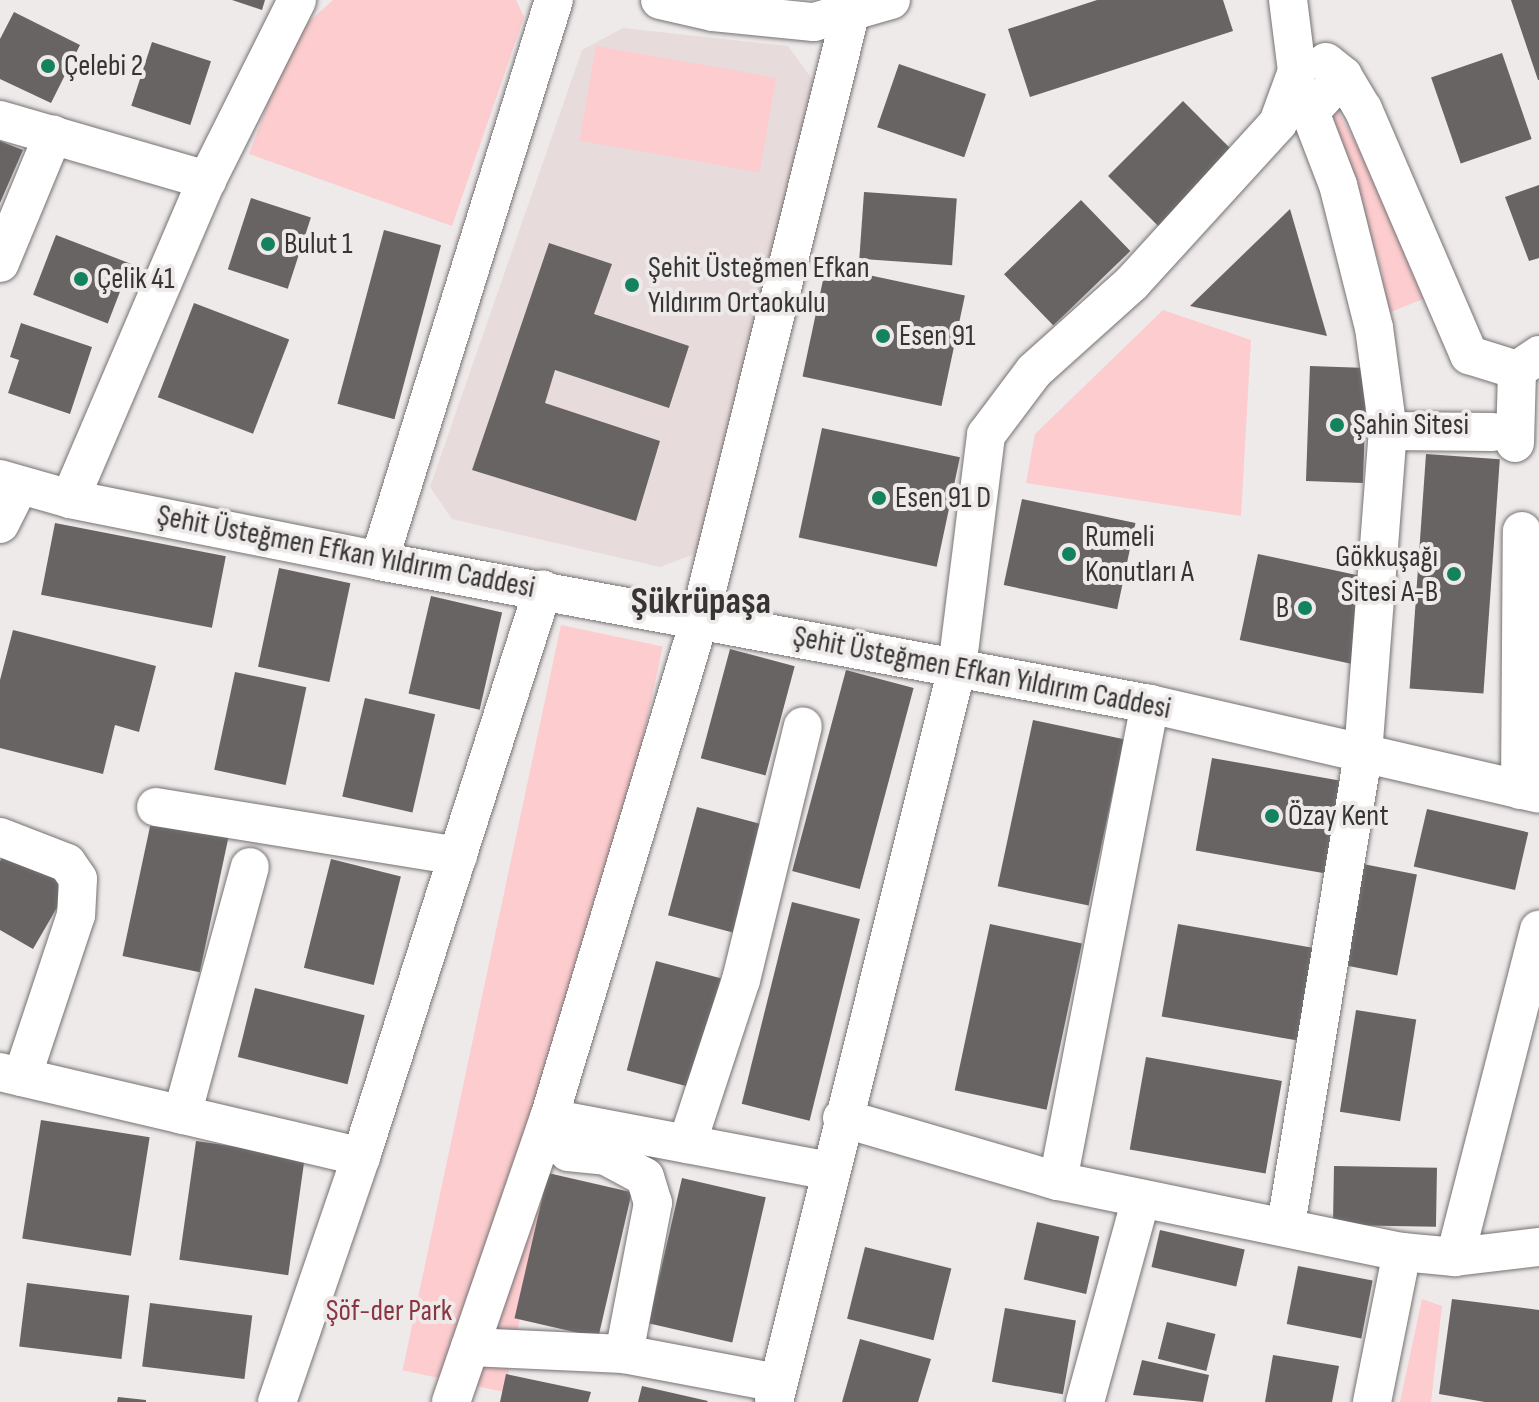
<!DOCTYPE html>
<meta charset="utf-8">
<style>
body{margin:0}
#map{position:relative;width:1539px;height:1402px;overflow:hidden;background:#efeaea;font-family:"Sofia Sans Condensed",sans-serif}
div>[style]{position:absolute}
.built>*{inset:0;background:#e8dbdb}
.green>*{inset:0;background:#fcccce;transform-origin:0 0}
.building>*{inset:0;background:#686464;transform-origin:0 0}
.roads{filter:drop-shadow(0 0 2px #767273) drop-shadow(0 0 2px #767273)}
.minor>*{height:38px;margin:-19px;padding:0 19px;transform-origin:19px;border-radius:19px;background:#fff}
.dots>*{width:22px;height:22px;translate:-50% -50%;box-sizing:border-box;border:4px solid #efeaea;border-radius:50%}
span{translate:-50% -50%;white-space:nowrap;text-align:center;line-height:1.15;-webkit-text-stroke:8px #efeaea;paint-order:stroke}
.poi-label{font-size:30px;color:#363434}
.left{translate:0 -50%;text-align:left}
.right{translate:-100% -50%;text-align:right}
.street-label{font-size:30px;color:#363434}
.park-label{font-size:30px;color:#883741}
.district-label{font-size:38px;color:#363434;font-weight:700}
</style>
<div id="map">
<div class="built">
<div style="clip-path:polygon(623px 28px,788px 46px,816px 84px,697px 553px,660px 567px,452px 519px,430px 487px,582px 50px)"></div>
</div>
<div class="green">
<div style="clip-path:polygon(333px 0,516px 0,524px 17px,452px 226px,249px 154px,293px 36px)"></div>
<div style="left:596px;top:46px;width:183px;height:96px;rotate:10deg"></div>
<div style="clip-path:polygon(1333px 102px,1418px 255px,1430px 296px,1386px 314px,1382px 272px,1327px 104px)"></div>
<div style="clip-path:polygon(1163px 310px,1251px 340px,1241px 516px,1026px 483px,1035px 434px)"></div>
<div style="left:561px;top:625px;width:104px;height:762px;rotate:12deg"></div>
<div style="clip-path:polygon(1422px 1299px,1442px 1306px,1431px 1402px,1400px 1402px)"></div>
</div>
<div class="building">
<div style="clip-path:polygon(232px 0,265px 0,262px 10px)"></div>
<div style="clip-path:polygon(1097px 0,1223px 0,1233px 31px,1030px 97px,1008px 29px)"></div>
<div style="clip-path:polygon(1511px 0,1539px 0,1539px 80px,1538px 80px)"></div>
<div style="clip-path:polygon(14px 12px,80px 45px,51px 103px,0 79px,0 39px)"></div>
<div style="left:152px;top:42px;width:62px;height:67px;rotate:18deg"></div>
<div style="left:1502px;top:53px;width:91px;height:75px;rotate:71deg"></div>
<div style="left:899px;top:64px;width:92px;height:67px;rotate:19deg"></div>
<div style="left:1183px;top:101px;width:72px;height:106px;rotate:45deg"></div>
<div style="clip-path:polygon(0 141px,23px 150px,0 203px)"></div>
<div style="clip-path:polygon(1539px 185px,1539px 258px,1529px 261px,1505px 197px)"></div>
<div style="left:864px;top:192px;width:93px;height:67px;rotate:4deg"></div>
<div style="left:251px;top:198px;width:63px;height:75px;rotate:18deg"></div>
<div style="left:1081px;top:200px;width:71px;height:107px;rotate:46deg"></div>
<div style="clip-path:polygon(1290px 209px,1327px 336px,1190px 306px)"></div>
<div style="left:384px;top:230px;width:59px;height:180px;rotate:15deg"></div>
<div style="left:56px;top:235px;width:80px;height:64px;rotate:21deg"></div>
<div style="clip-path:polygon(549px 243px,612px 264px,594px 314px,689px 346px,669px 408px,555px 370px,545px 403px,660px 441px,636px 521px,472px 470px)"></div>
<div style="left:826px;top:266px;width:142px;height:113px;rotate:12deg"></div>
<div style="left:194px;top:303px;width:102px;height:101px;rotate:21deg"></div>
<div style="clip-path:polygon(21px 323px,92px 347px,70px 414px,8px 393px,19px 360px,10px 357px)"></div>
<div style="left:1310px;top:366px;width:57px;height:115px;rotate:2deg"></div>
<div style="left:822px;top:428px;width:141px;height:112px;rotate:12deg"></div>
<div style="left:1426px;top:454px;width:74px;height:235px;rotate:4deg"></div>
<div style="left:1022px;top:499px;width:116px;height:88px;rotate:12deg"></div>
<div style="left:55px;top:523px;width:174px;height:73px;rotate:11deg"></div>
<div style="left:1258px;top:554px;width:115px;height:88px;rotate:12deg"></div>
<div style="left:279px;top:568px;width:73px;height:101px;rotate:12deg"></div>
<div style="left:431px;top:596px;width:73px;height:100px;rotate:13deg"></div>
<div style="clip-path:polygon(13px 630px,156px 666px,139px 732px,115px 725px,103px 774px,0 748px,0 680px)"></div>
<div style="left:730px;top:649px;width:67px;height:113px;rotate:15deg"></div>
<div style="left:846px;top:670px;width:70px;height:208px;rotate:15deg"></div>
<div style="left:235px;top:672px;width:73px;height:100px;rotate:12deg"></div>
<div style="left:365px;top:698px;width:72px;height:101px;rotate:13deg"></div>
<div style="left:1033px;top:720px;width:93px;height:170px;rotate:12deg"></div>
<div style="left:1212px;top:758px;width:138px;height:94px;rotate:10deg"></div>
<div style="left:697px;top:807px;width:67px;height:112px;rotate:15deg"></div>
<div style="left:1427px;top:809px;width:104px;height:59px;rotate:13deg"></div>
<div style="left:152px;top:817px;width:79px;height:142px;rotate:12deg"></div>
<div style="clip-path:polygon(6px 851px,69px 887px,33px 949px,0 930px,0 861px)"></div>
<div style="left:331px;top:859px;width:72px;height:112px;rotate:14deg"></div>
<div style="left:1358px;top:863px;width:60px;height:103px;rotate:11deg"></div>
<div style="left:792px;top:902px;width:70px;height:208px;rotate:14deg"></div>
<div style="left:990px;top:924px;width:94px;height:170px;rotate:12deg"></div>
<div style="left:1178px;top:924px;width:138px;height:94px;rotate:10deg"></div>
<div style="left:656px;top:961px;width:67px;height:113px;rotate:15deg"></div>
<div style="left:255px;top:988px;width:113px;height:71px;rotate:14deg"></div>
<div style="left:1356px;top:1010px;width:61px;height:103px;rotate:9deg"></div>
<div style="left:1146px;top:1057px;width:138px;height:94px;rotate:10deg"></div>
<div style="left:41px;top:1120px;width:110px;height:120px;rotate:9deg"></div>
<div style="left:196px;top:1141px;width:110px;height:120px;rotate:8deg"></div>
<div style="left:1334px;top:1166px;width:103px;height:59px;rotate:1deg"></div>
<div style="left:548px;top:1173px;width:86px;height:149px;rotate:13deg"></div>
<div style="left:682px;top:1178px;width:86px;height:149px;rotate:13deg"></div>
<div style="left:1037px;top:1222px;width:64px;height:59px;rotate:13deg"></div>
<div style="left:1160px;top:1230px;width:87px;height:38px;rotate:13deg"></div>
<div style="left:865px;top:1247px;width:89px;height:74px;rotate:14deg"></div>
<div style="left:1298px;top:1266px;width:76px;height:59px;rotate:11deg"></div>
<div style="left:27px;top:1283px;width:103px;height:64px;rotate:7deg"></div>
<div style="clip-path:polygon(1452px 1299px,1539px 1310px,1539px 1402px,1485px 1402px,1439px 1394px)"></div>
<div style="left:150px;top:1303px;width:103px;height:64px;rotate:7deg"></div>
<div style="left:1005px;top:1308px;width:72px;height:75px;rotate:10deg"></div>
<div style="left:1167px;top:1322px;width:50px;height:38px;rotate:14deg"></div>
<div style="clip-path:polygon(860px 1339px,931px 1359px,918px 1402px,842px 1402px)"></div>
<div style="clip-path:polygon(1273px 1355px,1339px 1366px,1332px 1402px,1265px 1402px)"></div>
<div style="clip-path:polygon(1142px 1360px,1209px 1375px,1203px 1402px,1133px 1395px)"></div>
<div style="clip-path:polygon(506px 1374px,591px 1392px,588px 1402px,500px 1402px)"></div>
<div style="clip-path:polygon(642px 1386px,708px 1401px,707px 1402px,638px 1402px)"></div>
<div style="clip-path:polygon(118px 1397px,146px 1400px,146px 1402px,117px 1402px)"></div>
</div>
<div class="roads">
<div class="minor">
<div style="left:660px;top:0;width:54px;rotate:12.8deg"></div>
<div style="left:713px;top:12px;width:101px;rotate:5.7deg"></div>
<div style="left:814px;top:22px;width:80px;rotate:-15.9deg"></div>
<div style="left:1326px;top:62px;width:22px;rotate:39deg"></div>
<div style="left:1343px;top:76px;width:39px;rotate:59deg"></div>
<div style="left:1363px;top:109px;width:268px;rotate:66.7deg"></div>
<div style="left:1469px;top:355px;width:50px;rotate:17.4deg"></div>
<div style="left:1517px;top:370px;width:27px;rotate:-34deg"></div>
<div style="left:0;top:120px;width:216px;rotate:16.2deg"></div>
<div style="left:0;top:263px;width:139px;rotate:-67.5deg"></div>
<div style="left:1388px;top:431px;width:105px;rotate:0.5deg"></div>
<div style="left:1515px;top:443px;width:73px;rotate:-88.4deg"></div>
<div style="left:0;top:479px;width:73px;rotate:15.9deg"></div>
<div style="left:70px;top:499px;width:315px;rotate:11.3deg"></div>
<div style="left:379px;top:561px;width:784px;rotate:10.51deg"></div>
<div style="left:1150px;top:704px;width:399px;rotate:13deg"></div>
<div style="left:70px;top:499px;width:347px;rotate:-66.8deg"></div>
<div style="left:207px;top:180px;width:201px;rotate:-63.4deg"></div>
<div style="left:0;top:524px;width:42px;rotate:-63.4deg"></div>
<div style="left:379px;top:561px;width:588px;rotate:-72.68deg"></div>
<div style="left:1520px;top:790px;width:259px;rotate:-89.6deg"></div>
<div style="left:156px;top:807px;width:306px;rotate:9.2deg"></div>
<div style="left:0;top:837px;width:72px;rotate:21.2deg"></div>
<div style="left:67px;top:863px;width:19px;rotate:55deg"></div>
<div style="left:78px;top:879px;width:36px;rotate:93deg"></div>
<div style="left:76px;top:915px;width:171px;rotate:108.4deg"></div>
<div style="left:0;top:1072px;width:371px;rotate:13.2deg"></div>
<div style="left:182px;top:1115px;width:257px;rotate:-74.7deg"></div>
<div style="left:549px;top:1118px;width:285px;rotate:10.7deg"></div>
<div style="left:842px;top:1118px;width:225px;rotate:16.3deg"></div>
<div style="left:1058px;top:1181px;width:351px;rotate:11.7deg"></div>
<div style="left:1402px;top:1252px;width:53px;rotate:5.4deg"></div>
<div style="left:1455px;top:1257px;width:85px;rotate:-6.8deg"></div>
<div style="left:687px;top:1144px;width:173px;rotate:-71.8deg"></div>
<div style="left:741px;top:980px;width:261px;rotate:-76.3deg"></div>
<div style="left:568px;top:1152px;width:38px;rotate:6deg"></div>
<div style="left:606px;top:1156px;width:44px;rotate:28.3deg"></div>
<div style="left:645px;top:1177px;width:27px;rotate:73deg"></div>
<div style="left:653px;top:1203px;width:154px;rotate:100.9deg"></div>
<div style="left:1058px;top:1181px;width:486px;rotate:-79.1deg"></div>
<div style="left:1286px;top:1225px;width:477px;rotate:-80.7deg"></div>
<div style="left:1363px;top:754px;width:324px;rotate:-85.6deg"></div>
<div style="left:1388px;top:431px;width:104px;rotate:-97.7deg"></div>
<div style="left:1374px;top:328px;width:147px;rotate:-104.1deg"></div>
<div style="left:1338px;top:185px;width:78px;rotate:-111deg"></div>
<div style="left:1310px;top:112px;width:49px;rotate:-47.5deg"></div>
<div style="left:1455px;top:1257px;width:338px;rotate:-75.6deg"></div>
<div style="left:470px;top:1347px;width:154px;rotate:2.6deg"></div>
<div style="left:624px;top:1354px;width:157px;rotate:10.7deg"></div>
<div style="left:277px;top:1402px;width:259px;rotate:-71.1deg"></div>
<div style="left:361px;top:1157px;width:596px;rotate:-72.23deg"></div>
<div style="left:451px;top:1402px;width:300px;rotate:-71deg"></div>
<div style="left:549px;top:1118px;width:522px;rotate:-73.2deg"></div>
<div style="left:700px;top:618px;width:625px;rotate:-76.03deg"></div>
<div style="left:774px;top:1402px;width:756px;rotate:-76deg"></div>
<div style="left:957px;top:668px;width:235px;rotate:-82.9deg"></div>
<div style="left:986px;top:435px;width:80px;rotate:-53.1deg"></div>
<div style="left:1034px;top:371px;width:132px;rotate:-41.9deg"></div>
<div style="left:1132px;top:283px;width:217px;rotate:-47.6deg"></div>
<div style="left:1278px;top:123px;width:55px;rotate:-69.9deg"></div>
<div style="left:1297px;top:71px;width:72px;rotate:-97.2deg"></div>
<div style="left:1085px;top:1402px;width:211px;rotate:-74.6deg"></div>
<div style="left:1372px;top:1402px;width:153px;rotate:-78.7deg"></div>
</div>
</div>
<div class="dots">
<div style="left:48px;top:66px;background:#14825f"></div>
<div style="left:268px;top:244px;background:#14825f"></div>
<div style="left:81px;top:279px;background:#14825f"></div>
<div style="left:632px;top:285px;background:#14825f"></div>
<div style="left:883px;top:336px;background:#14825f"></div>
<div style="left:1337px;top:425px;background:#14825f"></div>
<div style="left:879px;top:498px;background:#14825f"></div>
<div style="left:1069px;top:554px;background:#14825f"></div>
<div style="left:1454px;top:574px;background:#14825f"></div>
<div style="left:1305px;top:608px;background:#14825f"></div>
<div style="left:1272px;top:816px;background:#14825f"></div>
</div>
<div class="poi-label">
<span class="left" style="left:64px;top:66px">Çelebi 2</span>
<span class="left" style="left:284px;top:244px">Bulut 1</span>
<span class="left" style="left:648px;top:285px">Şehit Üsteğmen Efkan<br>Yıldırım Ortaokulu</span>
<span class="left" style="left:97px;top:279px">Çelik 41</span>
<span class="left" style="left:899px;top:336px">Esen 91</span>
<span class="left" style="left:1353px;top:425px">Şahin Sitesi</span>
<span class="left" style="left:895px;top:498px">Esen 91 D</span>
<span class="left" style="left:1085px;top:554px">Rumeli<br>Konutları A</span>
<span class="right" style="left:1438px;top:574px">Gökkuşağı<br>Sitesi A-B</span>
<span class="right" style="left:1289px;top:608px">B</span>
<span class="left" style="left:1288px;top:816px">Özay Kent</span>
</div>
<div class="street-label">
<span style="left:346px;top:552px;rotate:11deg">Şehit Üsteğmen Efkan Yıldırım Caddesi</span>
<span style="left:982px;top:673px;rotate:11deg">Şehit Üsteğmen Efkan Yıldırım Caddesi</span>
</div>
<div class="park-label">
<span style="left:389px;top:1311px">Şöf-der Park</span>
</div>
<div class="district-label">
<span style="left:701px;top:602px">Şükrüpaşa</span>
</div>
</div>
